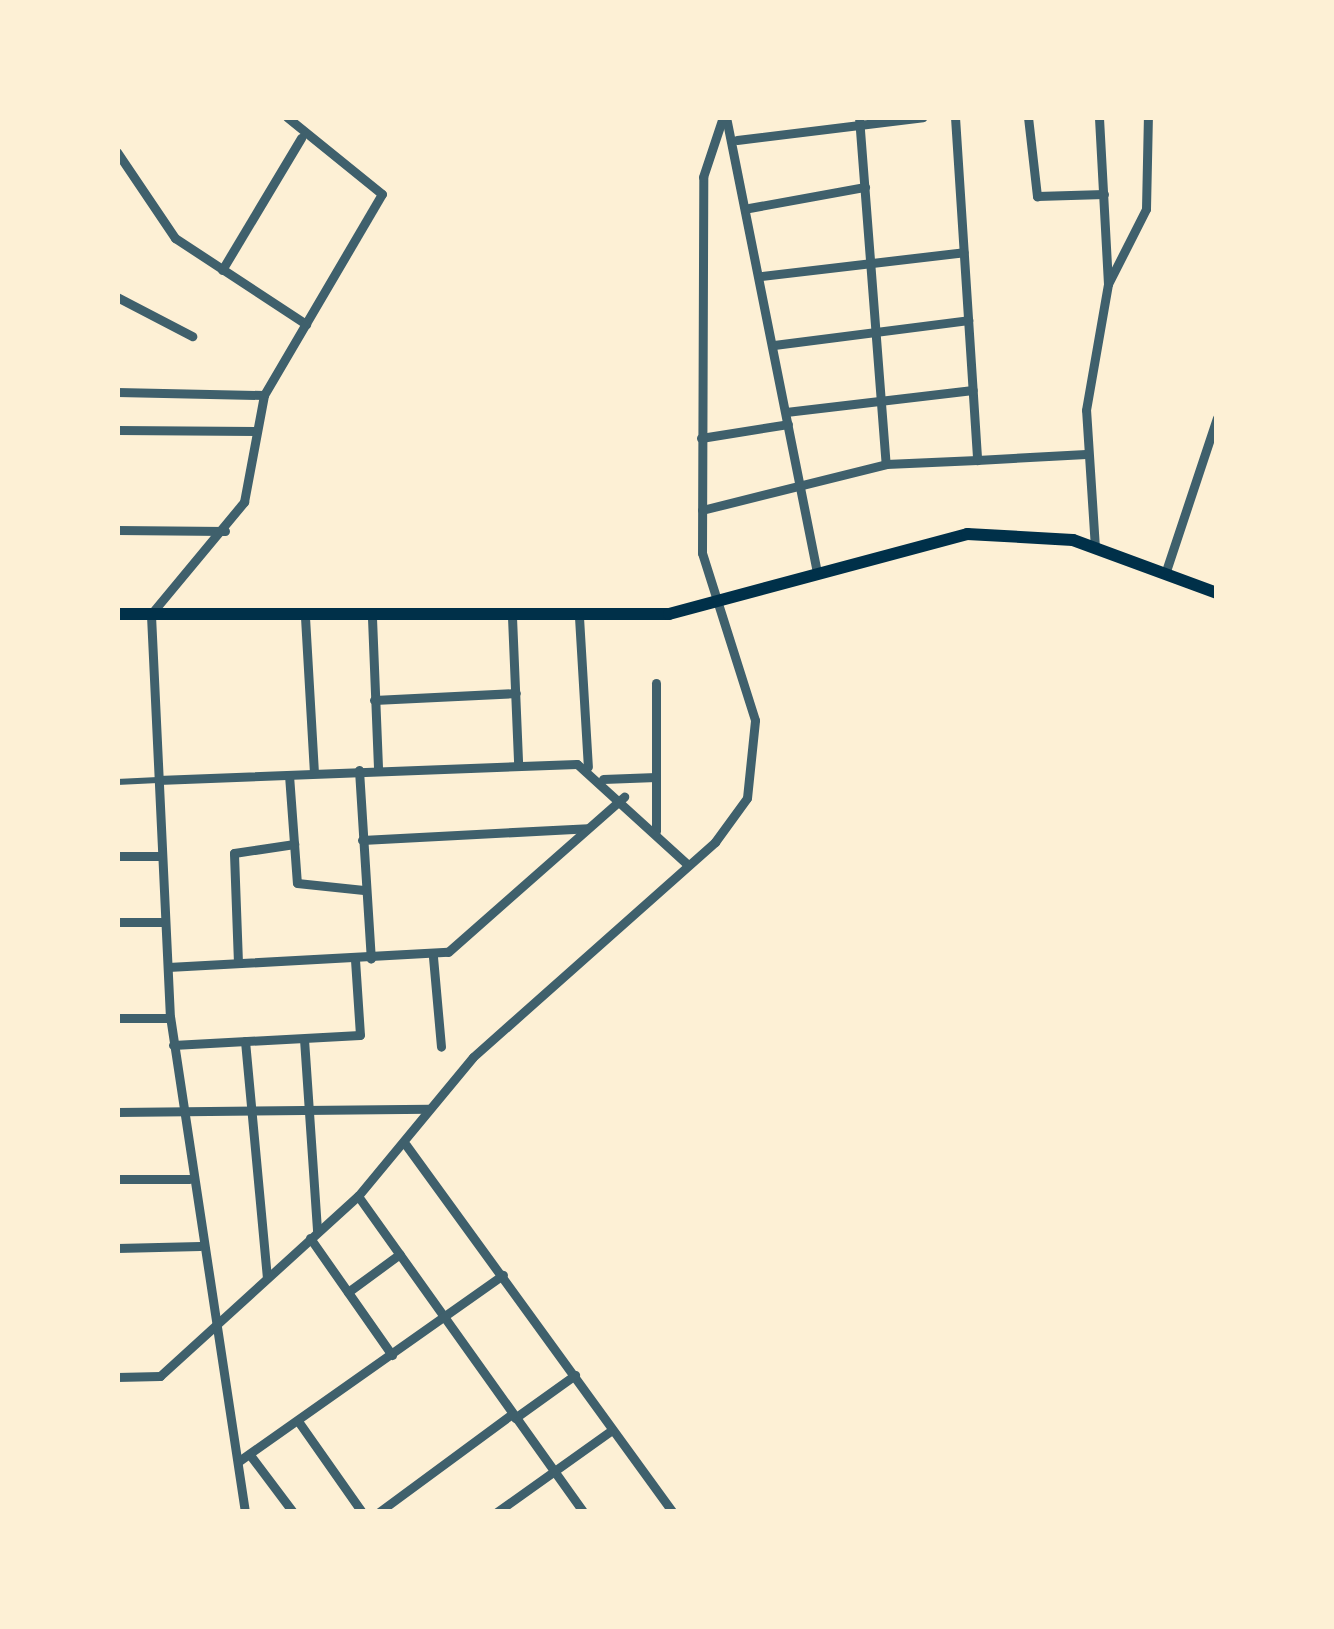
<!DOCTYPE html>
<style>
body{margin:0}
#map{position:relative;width:1334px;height:1629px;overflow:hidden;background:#fdf0d5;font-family:Ubuntu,sans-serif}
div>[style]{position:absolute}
.pedestrian>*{height:6px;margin:-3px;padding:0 3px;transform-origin:3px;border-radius:3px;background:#3f606c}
.minor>*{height:9px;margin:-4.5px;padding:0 4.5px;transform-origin:4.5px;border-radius:4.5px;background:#3f606c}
.secondary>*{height:12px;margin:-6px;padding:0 6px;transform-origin:6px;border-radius:6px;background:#003049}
span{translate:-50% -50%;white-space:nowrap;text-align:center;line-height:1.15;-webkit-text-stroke:12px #fdf0d5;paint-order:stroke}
.frame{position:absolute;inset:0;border:120px solid #fdf0d5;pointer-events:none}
</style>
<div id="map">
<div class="pedestrian">
<div style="left:117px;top:782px;width:41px;rotate:-2.8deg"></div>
</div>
<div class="minor">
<div style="left:726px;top:117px;width:460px;rotate:78.7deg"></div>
<div style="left:859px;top:117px;width:348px;rotate:85.6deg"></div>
<div style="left:955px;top:117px;width:344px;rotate:86.3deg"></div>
<div style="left:977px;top:460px;width:109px;rotate:-3.2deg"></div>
<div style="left:1028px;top:117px;width:80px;rotate:83.5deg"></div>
<div style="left:1037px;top:196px;width:67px;rotate:-1.7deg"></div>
<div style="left:737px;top:140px;width:187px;rotate:-7deg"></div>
<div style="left:117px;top:152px;width:104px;rotate:56deg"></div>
<div style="left:175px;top:238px;width:157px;rotate:33.3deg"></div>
<div style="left:749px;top:208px;width:118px;rotate:-10.3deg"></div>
<div style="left:222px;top:270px;width:154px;rotate:-59.1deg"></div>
<div style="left:761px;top:276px;width:204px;rotate:-6.7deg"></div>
<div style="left:1108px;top:284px;width:84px;rotate:-63.1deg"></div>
<div style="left:1146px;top:209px;width:92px;rotate:-88.8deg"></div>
<div style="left:117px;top:297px;width:85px;rotate:27.5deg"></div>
<div style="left:774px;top:345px;width:196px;rotate:-7.3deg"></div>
<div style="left:117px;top:392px;width:147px;rotate:1.2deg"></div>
<div style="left:786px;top:412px;width:188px;rotate:-6.7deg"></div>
<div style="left:117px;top:430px;width:140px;rotate:0.4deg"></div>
<div style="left:701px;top:438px;width:88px;rotate:-9.1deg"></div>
<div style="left:702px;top:510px;width:190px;rotate:-14deg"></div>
<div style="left:886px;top:464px;width:91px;rotate:-2.5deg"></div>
<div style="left:117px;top:530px;width:108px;rotate:0.5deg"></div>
<div style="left:1095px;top:548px;width:138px;rotate:-93.7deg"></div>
<div style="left:1086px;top:410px;width:128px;rotate:-80.1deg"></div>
<div style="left:1108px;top:284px;width:167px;rotate:-93.1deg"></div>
<div style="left:1165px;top:574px;width:164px;rotate:-71.6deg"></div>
<div style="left:305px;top:617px;width:156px;rotate:86.7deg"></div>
<div style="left:512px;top:617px;width:145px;rotate:87.6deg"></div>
<div style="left:579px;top:617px;width:150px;rotate:86.6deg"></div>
<div style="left:372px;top:618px;width:151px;rotate:87.7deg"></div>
<div style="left:656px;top:683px;width:148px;rotate:90deg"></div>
<div style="left:374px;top:700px;width:142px;rotate:-2.8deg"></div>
<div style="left:359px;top:770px;width:189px;rotate:86.4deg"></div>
<div style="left:289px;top:775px;width:108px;rotate:85.8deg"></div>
<div style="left:297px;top:883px;width:67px;rotate:6deg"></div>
<div style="left:603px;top:779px;width:53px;rotate:-2.2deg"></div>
<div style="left:158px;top:780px;width:419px;rotate:-2.2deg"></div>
<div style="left:577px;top:764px;width:150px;rotate:42.3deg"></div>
<div style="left:362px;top:840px;width:226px;rotate:-3deg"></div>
<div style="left:117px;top:856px;width:44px"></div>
<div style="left:117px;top:922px;width:47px"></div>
<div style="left:433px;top:957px;width:90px;rotate:84.9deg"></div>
<div style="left:238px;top:963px;width:110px;rotate:-92.1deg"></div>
<div style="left:234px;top:853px;width:61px;rotate:-8.5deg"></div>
<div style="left:168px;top:967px;width:280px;rotate:-3.1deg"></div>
<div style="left:448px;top:952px;width:235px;rotate:-41.4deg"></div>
<div style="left:117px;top:1018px;width:53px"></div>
<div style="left:304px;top:1039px;width:193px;rotate:86.1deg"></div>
<div style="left:245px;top:1041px;width:238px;rotate:84.7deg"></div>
<div style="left:173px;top:1045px;width:187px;rotate:-3.1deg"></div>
<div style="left:360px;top:1035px;width:75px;rotate:-93.8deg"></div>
<div style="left:117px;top:1112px;width:312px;rotate:-0.6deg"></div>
<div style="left:406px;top:1145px;width:454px;rotate:54deg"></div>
<div style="left:117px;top:1179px;width:72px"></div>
<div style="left:358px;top:1196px;width:388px;rotate:54.5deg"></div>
<div style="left:310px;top:1238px;width:143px;rotate:55deg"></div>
<div style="left:117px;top:1248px;width:83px;rotate:-1.4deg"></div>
<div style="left:348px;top:1292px;width:64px;rotate:-36.2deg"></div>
<div style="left:117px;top:1377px;width:43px;rotate:-1.3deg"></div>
<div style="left:160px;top:1376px;width:268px;rotate:-42.3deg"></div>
<div style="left:358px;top:1196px;width:180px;rotate:-50.4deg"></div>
<div style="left:473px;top:1057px;width:324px;rotate:-41.6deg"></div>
<div style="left:715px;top:842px;width:54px;rotate:-54deg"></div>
<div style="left:747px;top:798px;width:78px;rotate:-84.1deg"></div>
<div style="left:755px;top:720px;width:175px;rotate:-107.6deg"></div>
<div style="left:702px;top:553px;width:376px;rotate:-89.8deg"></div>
<div style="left:703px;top:177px;width:63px;rotate:-71.6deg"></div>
<div style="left:515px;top:1418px;width:74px;rotate:-35.6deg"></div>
<div style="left:298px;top:1421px;width:111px;rotate:54.9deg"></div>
<div style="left:250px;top:1455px;width:71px;rotate:53deg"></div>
<div style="left:239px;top:1461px;width:323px;rotate:-35.2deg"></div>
<div style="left:245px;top:1512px;width:500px;rotate:-98.6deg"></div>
<div style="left:170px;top:1018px;width:404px;rotate:-92.7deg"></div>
<div style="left:151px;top:614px;width:146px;rotate:-50.3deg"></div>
<div style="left:244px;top:502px;width:109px;rotate:-79.4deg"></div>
<div style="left:264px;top:395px;width:233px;rotate:-59.6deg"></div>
<div style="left:382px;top:194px;width:122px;rotate:-141deg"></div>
<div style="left:379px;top:1512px;width:165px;rotate:-36.4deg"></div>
<div style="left:497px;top:1512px;width:141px;rotate:-35.5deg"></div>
</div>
<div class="secondary">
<div style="left:117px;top:614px;width:552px"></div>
<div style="left:669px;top:614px;width:309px;rotate:-15deg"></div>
<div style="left:967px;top:534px;width:106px;rotate:3.2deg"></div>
<div style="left:1073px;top:540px;width:153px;rotate:20.2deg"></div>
</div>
<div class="frame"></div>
</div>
